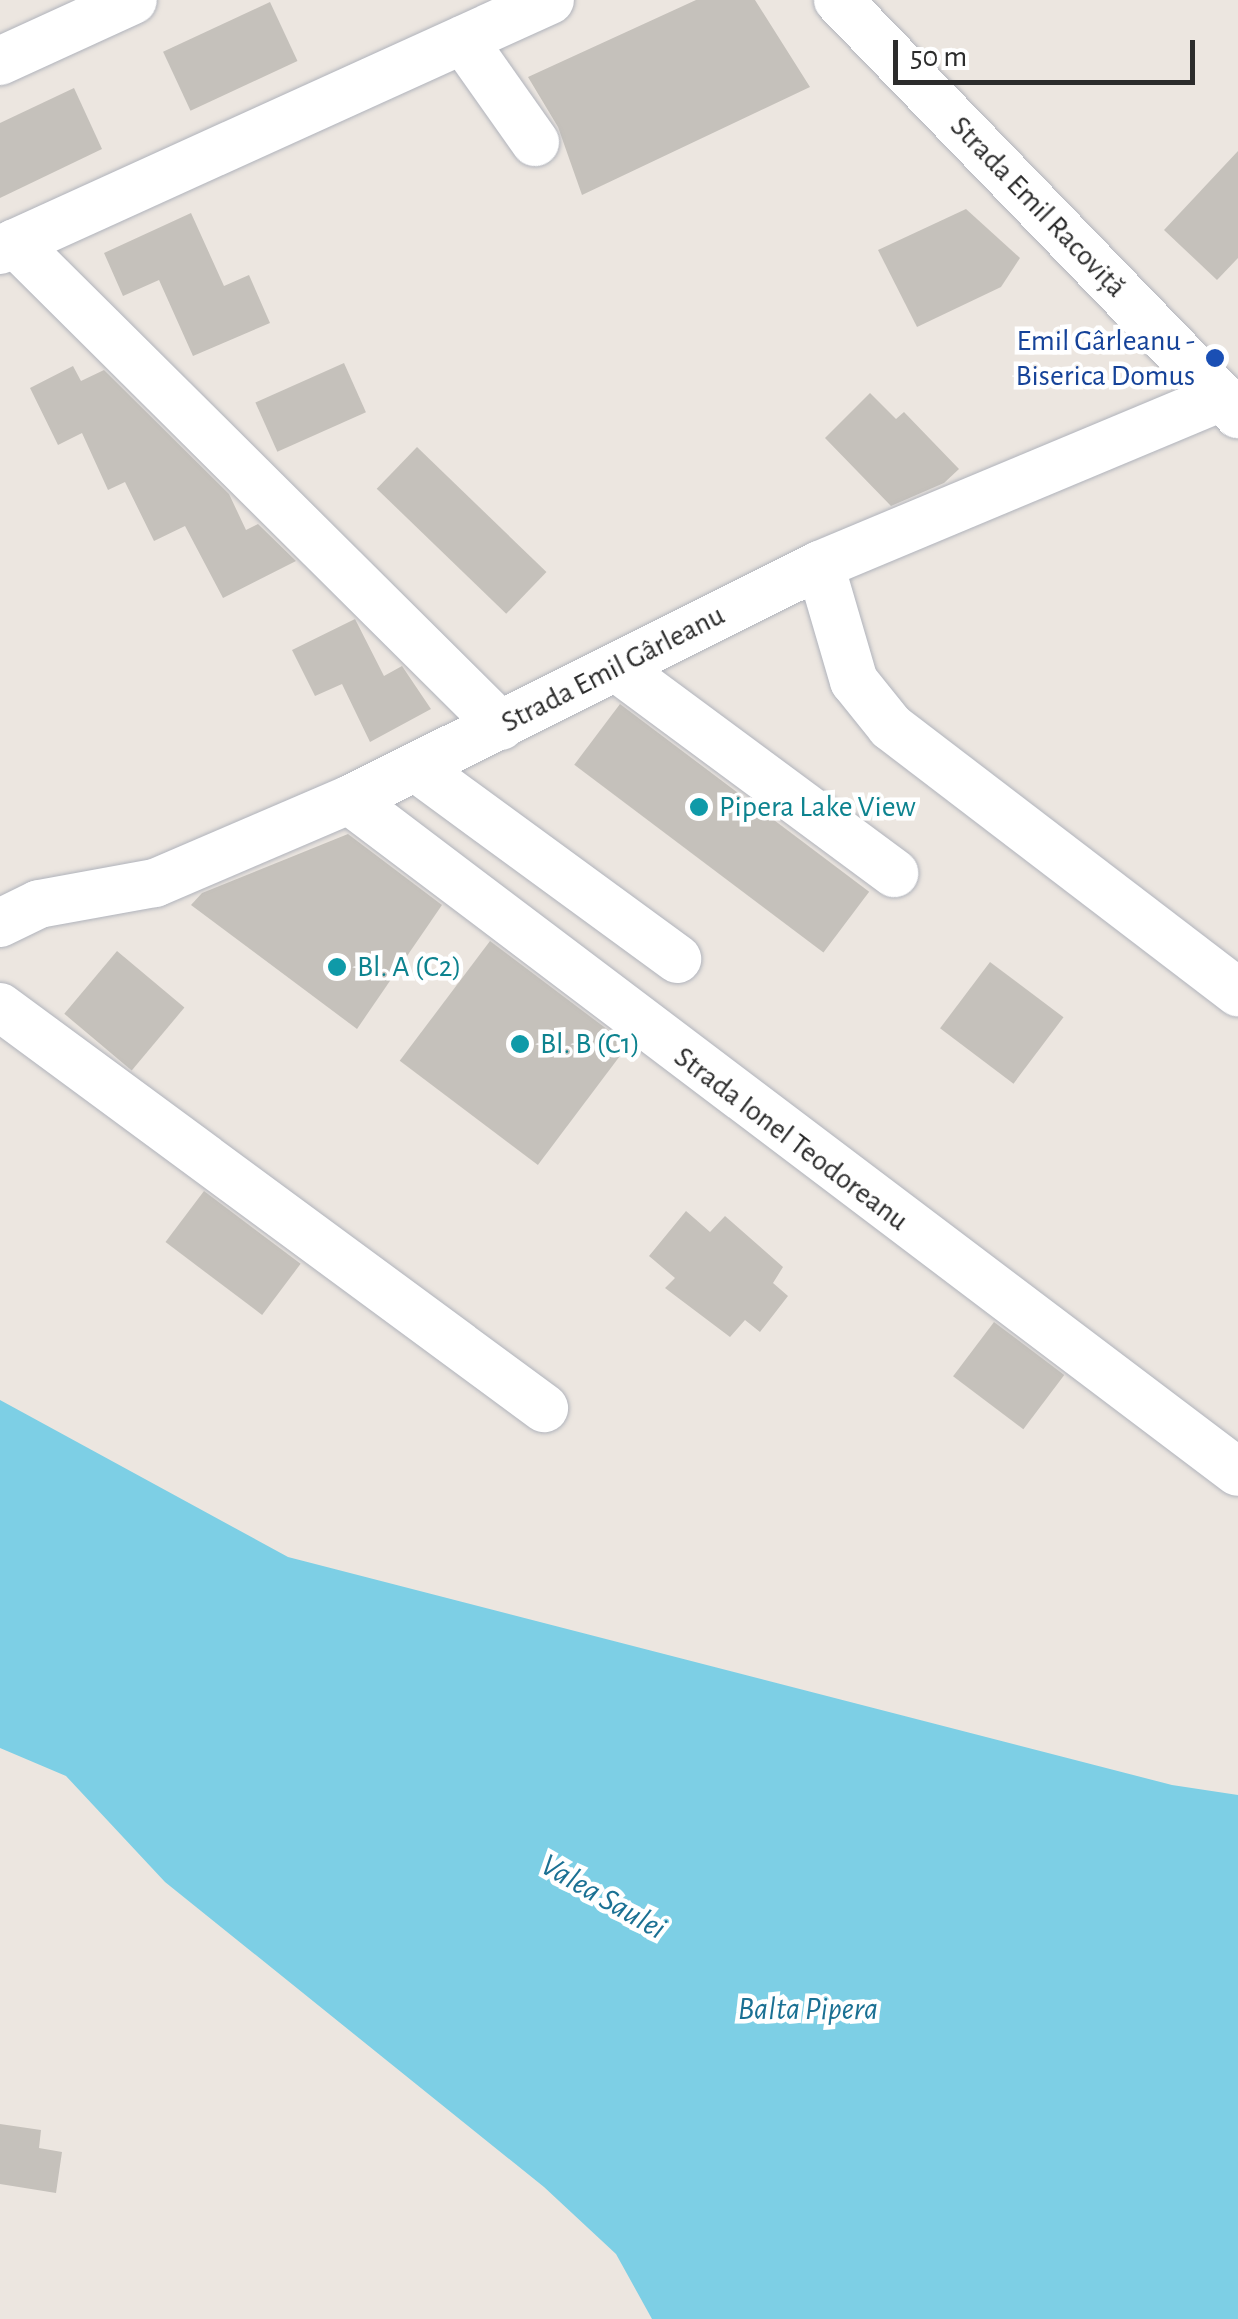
<!DOCTYPE html>
<meta charset="utf-8">
<style>
body{margin:0}
#map{position:relative;width:1238px;height:2319px;overflow:hidden;background:#ece6e0;font-family:"Alegreya Sans",sans-serif}
div>[style]{position:absolute}
.water>*{inset:0;background:#7dcfe5}
.building>*{inset:0;background:#c5c1bb;transform-origin:0 0}
.roads{filter:drop-shadow(0 0 2px #b0b3bb) drop-shadow(0 0 2px #b0b3bb)}
.minor>*{height:48px;margin:-24px;padding:0 24px;transform-origin:24px;border-radius:24px;background:#fff}
.dots>*{width:28px;height:28px;translate:-50% -50%;box-sizing:border-box;border:5px solid #fff;border-radius:50%}
span{translate:-50% -50%;white-space:nowrap;text-align:center;line-height:1.15;-webkit-text-stroke:9px #fff;paint-order:stroke}
.street-label{font-size:30px;color:#2c2c2c}
.transit-label{font-size:30px;color:#164399}
.right{translate:-100% -50%;text-align:right}
.culture-label{font-size:30px;color:#0d838f}
.left{translate:0 -50%;text-align:left}
.water-label{font-size:32px;color:#1a7093;font-style:italic}
.scale{position:absolute;left:893px;top:40px;width:302px;height:45px;box-sizing:border-box;border:5px solid #2c2c2c;border-top:0;padding-left:12px;font-size:30px;line-height:35px;white-space:nowrap;color:#2c2c2c;-webkit-text-stroke:8px #fff;paint-order:stroke}
</style>
<div id="map">
<div class="water">
<div style="clip-path:polygon(0 1400px,288px 1557px,1172px 1785px,1238px 1795px,1238px 2319px,652px 2319px,616px 2254px,544px 2187px,165px 1882px,66px 1776px,0 1748px)"></div>
</div>
<div class="building">
<div style="clip-path:polygon(696px 0,755px 0,810px 87px,582px 195px,558px 127px,528px 77px)"></div>
<div style="left:270px;top:2px;width:65px;height:118px;rotate:65deg"></div>
<div style="clip-path:polygon(74px 88px,102px 149px,0 198px,0 123px)"></div>
<div style="clip-path:polygon(1238px 151px,1238px 258px,1217px 280px,1164px 230px)"></div>
<div style="clip-path:polygon(966px 209px,1020px 258px,1001px 287px,917px 327px,878px 250px)"></div>
<div style="clip-path:polygon(191px 213px,224px 286px,249px 275px,270px 323px,193px 356px,159px 280px,123px 296px,104px 253px)"></div>
<div style="left:344px;top:363px;width:54px;height:97px;rotate:66deg"></div>
<div style="clip-path:polygon(73px 366px,81px 381px,104px 370px,229px 494px,246px 530px,258px 524px,296px 561px,223px 598px,185px 526px,154px 541px,125px 482px,108px 490px,82px 433px,58px 445px,30px 388px)"></div>
<div style="clip-path:polygon(870px 393px,896px 419px,904px 412px,959px 469px,944px 483px,891px 506px,825px 438px)"></div>
<div style="left:417px;top:447px;width:180px;height:58px;rotate:44deg"></div>
<div style="clip-path:polygon(355px 619px,384px 676px,402px 666px,431px 709px,370px 742px,342px 684px,315px 696px,292px 650px)"></div>
<div style="left:620px;top:704px;width:312px;height:76px;rotate:37deg"></div>
<div style="clip-path:polygon(348px 834px,442px 905px,357px 1029px,191px 905px,202px 893px)"></div>
<div style="left:490px;top:941px;width:173px;height:150px;rotate:37deg"></div>
<div style="left:117px;top:951px;width:88px;height:82px;rotate:40deg"></div>
<div style="left:990px;top:962px;width:92px;height:83px;rotate:37deg"></div>
<div style="left:204px;top:1191px;width:121px;height:64px;rotate:37deg"></div>
<div style="clip-path:polygon(686px 1211px,710px 1232px,725px 1216px,783px 1267px,773px 1283px,788px 1296px,760px 1332px,745px 1320px,730px 1337px,665px 1288px,675px 1278px,649px 1256px)"></div>
<div style="left:994px;top:1322px;width:88px;height:68px;rotate:37deg"></div>
<div style="clip-path:polygon(0 2124px,41px 2130px,39px 2148px,62px 2152px,56px 2193px,0 2184px)"></div>
</div>
<div class="roads">
<div class="minor">
<div style="left:838px;top:0;width:576px;rotate:45.99deg"></div>
<div style="left:463px;top:40px;width:125px;rotate:54.8deg"></div>
<div style="left:0;top:61px;width:146px;rotate:-24.6deg"></div>
<div style="left:15px;top:243px;width:685px;rotate:44.82deg"></div>
<div style="left:0;top:250px;width:604px;rotate:-24.44deg"></div>
<div style="left:820px;top:565px;width:121px;rotate:73.7deg"></div>
<div style="left:854px;top:681px;width:59px;rotate:51.2deg"></div>
<div style="left:891px;top:727px;width:437px;rotate:37.4deg"></div>
<div style="left:617px;top:668px;width:345px;rotate:36.5deg"></div>
<div style="left:415px;top:767px;width:325px;rotate:36.2deg"></div>
<div style="left:349px;top:800px;width:1114px;rotate:37.09deg"></div>
<div style="left:0;top:923px;width:43px;rotate:-26deg"></div>
<div style="left:39px;top:904px;width:118px;rotate:-10.3deg"></div>
<div style="left:155px;top:883px;width:211px;rotate:-23.2deg"></div>
<div style="left:349px;top:800px;width:526px;rotate:-26.52deg"></div>
<div style="left:820px;top:565px;width:435px;rotate:-22.7deg"></div>
<div style="left:0;top:1007px;width:676px;rotate:36.4deg"></div>
</div>
</div>
<div class="dots">
<div style="left:1215px;top:358px;background:#1a4fb4"></div>
<div style="left:699px;top:807px;background:#0f9aa8"></div>
<div style="left:337px;top:967px;background:#0f9aa8"></div>
<div style="left:520px;top:1044px;background:#0f9aa8"></div>
</div>
<div class="street-label">
<span style="left:1038px;top:207px;rotate:46deg">Strada Emil Racoviță</span>
<span style="left:613px;top:669px;rotate:-27deg">Strada Emil Gârleanu</span>
<span style="left:791px;top:1139px;rotate:37deg">Strada Ionel Teodoreanu</span>
</div>
<div class="transit-label">
<span class="right" style="left:1195px;top:358px">Emil Gârleanu -<br>Biserica Domus</span>
</div>
<div class="culture-label">
<span class="left" style="left:719px;top:807px">Pipera Lake View</span>
<span class="left" style="left:357px;top:967px">Bl. A (C2)</span>
<span class="left" style="left:540px;top:1044px">Bl. B (C1)</span>
</div>
<div class="water-label">
<span style="left:603px;top:1897px;rotate:30deg">Valea Saulei</span>
<span style="left:808px;top:2009px">Balta Pipera</span>
</div>
<div class="scale">50 m</div>
</div>
